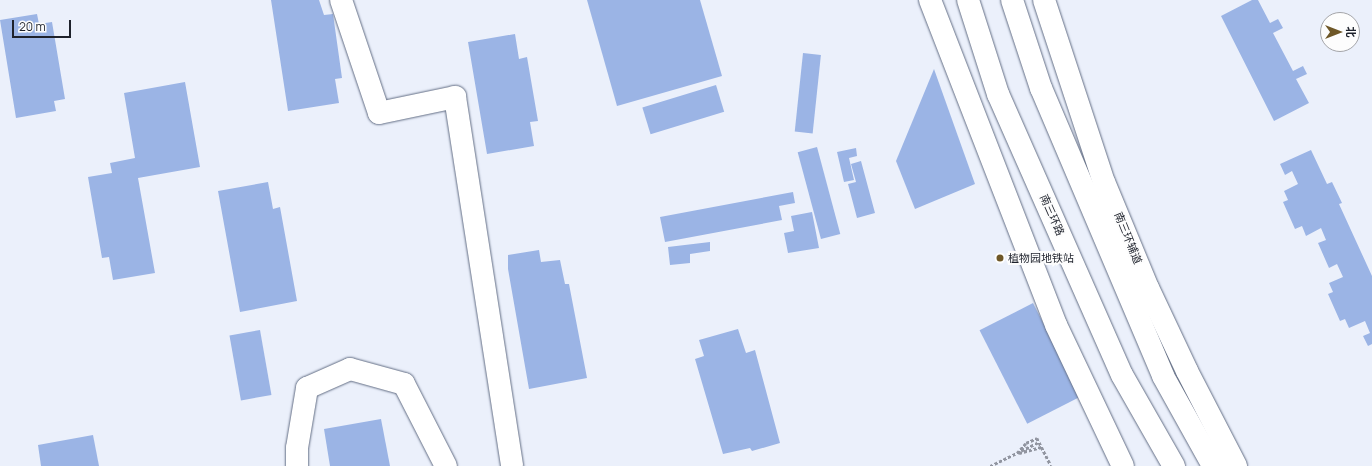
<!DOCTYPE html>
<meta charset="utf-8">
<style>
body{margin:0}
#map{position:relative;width:1372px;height:466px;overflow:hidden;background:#ebf0fb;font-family:Manrope,"Noto Sans SC",sans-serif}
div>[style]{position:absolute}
.building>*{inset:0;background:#9bb4e5;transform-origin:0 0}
.path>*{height:2.5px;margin-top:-1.25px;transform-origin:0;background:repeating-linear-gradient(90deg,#9195a0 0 3px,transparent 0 5px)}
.roads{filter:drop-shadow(0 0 1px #636e85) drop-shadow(0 0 1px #636e85)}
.minor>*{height:22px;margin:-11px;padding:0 11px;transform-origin:11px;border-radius:11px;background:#fff}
.major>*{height:22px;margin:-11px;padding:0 11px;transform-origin:11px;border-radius:11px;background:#fff}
.highway>*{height:22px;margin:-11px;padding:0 11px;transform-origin:11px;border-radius:11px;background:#fff}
.dots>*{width:11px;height:11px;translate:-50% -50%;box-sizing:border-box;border:2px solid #fdfdfd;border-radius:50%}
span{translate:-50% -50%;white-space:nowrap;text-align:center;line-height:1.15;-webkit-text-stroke:4px #fdfdfd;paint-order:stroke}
.street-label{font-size:11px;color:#1e222c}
.poi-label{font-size:11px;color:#1e222c}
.left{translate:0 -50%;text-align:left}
.north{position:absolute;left:1320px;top:12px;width:40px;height:40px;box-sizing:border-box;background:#fdfdfd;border:1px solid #a4a5a9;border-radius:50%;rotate:90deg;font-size:11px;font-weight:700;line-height:16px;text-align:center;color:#1e222c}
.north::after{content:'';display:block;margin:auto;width:14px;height:18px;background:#6e5727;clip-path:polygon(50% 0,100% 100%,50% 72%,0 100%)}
.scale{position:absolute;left:12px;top:20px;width:59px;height:18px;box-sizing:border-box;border:2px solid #1e222c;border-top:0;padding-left:5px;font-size:12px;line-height:14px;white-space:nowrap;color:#1e222c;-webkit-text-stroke:3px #fdfdfd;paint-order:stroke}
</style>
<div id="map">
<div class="building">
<div style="clip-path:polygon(271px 0,319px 0,324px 15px,333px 14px,342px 78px,335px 79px,339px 103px,288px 111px)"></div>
<div style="clip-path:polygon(587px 0,700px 0,722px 76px,617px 106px)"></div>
<div style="clip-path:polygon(1252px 0,1258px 0,1270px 23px,1278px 19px,1283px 28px,1273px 33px,1293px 71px,1303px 66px,1307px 74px,1296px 79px,1309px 103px,1274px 121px,1221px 16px)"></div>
<div style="clip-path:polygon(37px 14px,39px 24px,52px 22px,65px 99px,54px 101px,56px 111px,16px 118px,0 20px)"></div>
<div style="clip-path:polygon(515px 34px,519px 59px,527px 57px,538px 121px,530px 122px,534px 146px,487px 154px,468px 42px)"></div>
<div style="left:803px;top:53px;width:18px;height:79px;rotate:6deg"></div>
<div style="clip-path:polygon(934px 69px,975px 184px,915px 209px,896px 161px)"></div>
<div style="clip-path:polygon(185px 82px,200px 167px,138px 178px,155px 273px,113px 280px,109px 257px,102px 258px,88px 177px,112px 173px,110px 163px,135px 158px,124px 93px)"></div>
<div style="left:716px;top:85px;width:28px;height:77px;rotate:73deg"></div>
<div style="left:817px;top:147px;width:90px;height:20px;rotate:75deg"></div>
<div style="clip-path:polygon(856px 148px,857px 156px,849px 158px,854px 180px,844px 182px,837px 152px)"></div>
<div style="clip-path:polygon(1311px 150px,1327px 184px,1332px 182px,1342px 203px,1339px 204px,1372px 276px,1372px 344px,1368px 346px,1363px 336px,1370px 333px,1365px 321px,1349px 328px,1345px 319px,1340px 321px,1328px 294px,1333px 292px,1329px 283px,1343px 277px,1337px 264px,1329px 268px,1318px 243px,1326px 240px,1321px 228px,1306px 236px,1302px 226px,1295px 229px,1283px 202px,1288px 200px,1284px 191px,1298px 184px,1292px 171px,1285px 175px,1280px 164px)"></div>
<div style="clip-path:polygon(861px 161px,875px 213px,857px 218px,848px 184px,856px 182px,851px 164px)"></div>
<div style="clip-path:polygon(268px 182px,273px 209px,280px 207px,297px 301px,240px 312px,218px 191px)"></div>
<div style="clip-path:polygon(793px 192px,795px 203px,779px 206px,782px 220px,665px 242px,660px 217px)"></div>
<div style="clip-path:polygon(812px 212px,819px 248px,788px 253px,784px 233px,794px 231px,791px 216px)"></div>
<div style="clip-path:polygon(710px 242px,710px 251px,690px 254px,690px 263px,670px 265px,668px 247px)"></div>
<div style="clip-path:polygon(539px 250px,541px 262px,560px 260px,565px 284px,569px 284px,587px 378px,529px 389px,508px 269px,508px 255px)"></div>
<div style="left:1033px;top:303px;width:105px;height:60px;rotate:63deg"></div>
<div style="clip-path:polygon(738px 329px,746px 353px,755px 350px,780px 443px,752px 451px,750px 448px,723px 454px,695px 359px,704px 356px,699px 340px)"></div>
<div style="left:260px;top:330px;width:66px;height:31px;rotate:80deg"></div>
<div style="clip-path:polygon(381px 419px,390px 466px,330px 466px,324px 429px)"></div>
<div style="clip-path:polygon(93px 435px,99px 466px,41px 466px,38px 445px)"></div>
</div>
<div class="path">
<div style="left:1017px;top:453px;width:13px;rotate:-48deg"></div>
<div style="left:1026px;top:443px;width:12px;rotate:-24deg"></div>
<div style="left:1037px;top:438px;width:31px;rotate:63deg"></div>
<div style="left:1019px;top:453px;width:23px;rotate:-15deg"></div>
<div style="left:990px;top:466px;width:55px;rotate:-26.1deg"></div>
</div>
<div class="roads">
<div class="minor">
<div style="left:341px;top:0;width:119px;rotate:71.4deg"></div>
<div style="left:379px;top:113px;width:78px;rotate:-11.9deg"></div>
<div style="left:455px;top:97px;width:373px;rotate:81.2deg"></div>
<div style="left:297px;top:466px;width:18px;rotate:-90deg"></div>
<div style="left:297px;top:448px;width:61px;rotate:-80.5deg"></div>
<div style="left:307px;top:388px;width:47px;rotate:-23.8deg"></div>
<div style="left:350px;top:369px;width:56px;rotate:15.5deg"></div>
<div style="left:404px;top:384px;width:92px;rotate:62.9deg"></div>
</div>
<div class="major">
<div style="left:930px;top:0;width:349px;rotate:68.8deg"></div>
<div style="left:1056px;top:325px;width:156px;rotate:64.6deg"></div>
<div style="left:1044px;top:0;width:192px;rotate:71.8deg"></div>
<div style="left:1104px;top:182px;width:115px;rotate:67.5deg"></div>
<div style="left:1148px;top:288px;width:92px;rotate:64.8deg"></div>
<div style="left:1187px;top:371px;width:107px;rotate:62.7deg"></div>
</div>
<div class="highway">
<div style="left:968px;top:0;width:99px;rotate:72.3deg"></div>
<div style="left:998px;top:94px;width:307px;rotate:66.2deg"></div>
<div style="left:1122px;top:375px;width:105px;rotate:60.3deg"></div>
<div style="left:1012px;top:0;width:93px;rotate:71.8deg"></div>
<div style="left:1041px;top:88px;width:313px;rotate:67deg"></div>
<div style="left:1163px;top:376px;width:103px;rotate:60.9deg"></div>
</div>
</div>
<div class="dots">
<div style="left:1000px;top:258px;background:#6e5727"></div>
</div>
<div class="street-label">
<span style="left:1052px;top:215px;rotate:66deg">南三环路</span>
<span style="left:1128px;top:238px;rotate:68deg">南三环辅道</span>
</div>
<div class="poi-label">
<span class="left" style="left:1008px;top:258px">植物园地铁站</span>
</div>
<div class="north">北</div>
<div class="scale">20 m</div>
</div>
